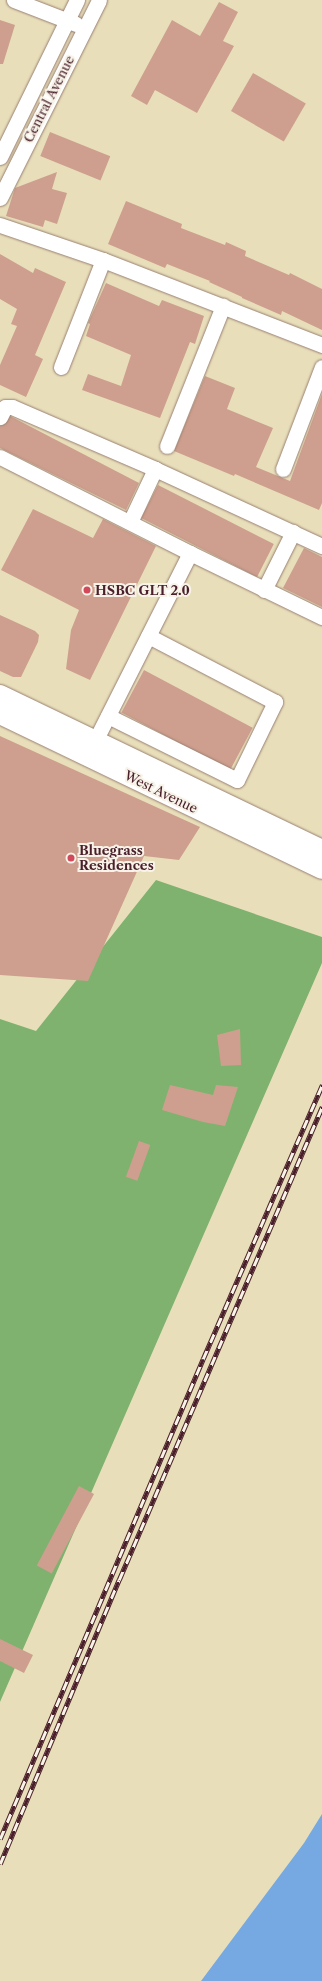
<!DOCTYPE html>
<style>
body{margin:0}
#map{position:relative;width:322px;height:1981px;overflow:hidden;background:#e8dfba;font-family:"Libre Caslon Text",serif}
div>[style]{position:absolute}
.forest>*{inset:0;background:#7fb26e}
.water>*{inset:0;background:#76a9e2}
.building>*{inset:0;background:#ce9f8e;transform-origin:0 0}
.roads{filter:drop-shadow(0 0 1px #997f72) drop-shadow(0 0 1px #997f72)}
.minor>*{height:15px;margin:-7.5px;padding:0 7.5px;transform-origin:7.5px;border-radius:7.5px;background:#fff}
.major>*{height:20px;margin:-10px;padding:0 10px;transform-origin:10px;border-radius:10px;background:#fff}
.rail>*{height:4.5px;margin-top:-2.25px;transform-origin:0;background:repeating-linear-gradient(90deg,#f7f3e8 0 9px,#4a1f2b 0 18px);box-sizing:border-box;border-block:1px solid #4a1f2b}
.dots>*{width:11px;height:11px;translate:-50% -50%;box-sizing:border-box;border:2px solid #f7f3e8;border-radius:50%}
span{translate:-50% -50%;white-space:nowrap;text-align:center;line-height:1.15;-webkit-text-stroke:4px #f7f3e8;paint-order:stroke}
.street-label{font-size:13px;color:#4a1f2b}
.poi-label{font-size:13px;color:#4a1f2b;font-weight:700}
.left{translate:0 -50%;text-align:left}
</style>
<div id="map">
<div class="forest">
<div style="clip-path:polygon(156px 880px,322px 937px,322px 963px,0 1702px,0 1019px,36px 1031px)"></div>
</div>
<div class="water">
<div style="clip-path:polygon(322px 1814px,322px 1981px,201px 1981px,304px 1843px)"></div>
</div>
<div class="building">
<div style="clip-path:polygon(219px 2px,238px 12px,223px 41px,234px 46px,197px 113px,155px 90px,147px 105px,131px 96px,172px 20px,200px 36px)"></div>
<div style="clip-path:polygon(0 20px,15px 25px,3px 64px,0 64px)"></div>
<div style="left:253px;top:73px;width:61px;height:44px;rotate:30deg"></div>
<div style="left:50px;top:132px;width:65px;height:26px;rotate:22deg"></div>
<div style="clip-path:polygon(57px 172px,52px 189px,67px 193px,57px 224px,45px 220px,43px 227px,6px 216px,15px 188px)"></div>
<div style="clip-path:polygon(126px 201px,182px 224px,181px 228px,225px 245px,226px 242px,246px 251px,245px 256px,289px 275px,290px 273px,322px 289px,322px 330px,282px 311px,281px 315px,242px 298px,242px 297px,209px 282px,210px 281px,167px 264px,165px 268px,108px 244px)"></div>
<div style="clip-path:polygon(0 254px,33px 273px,35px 268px,66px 282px,35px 355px,43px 359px,26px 397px,0 385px,0 365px,17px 326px,11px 324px,17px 309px,0 299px)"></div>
<div style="clip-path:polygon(106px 283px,159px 306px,162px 300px,204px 316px,195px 344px,190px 342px,160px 418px,82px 390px,88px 374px,121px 386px,131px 355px,86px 336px,90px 324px,88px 323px)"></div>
<div style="clip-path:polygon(205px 376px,235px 388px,227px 409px,273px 428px,256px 467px,290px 481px,322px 394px,322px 503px,319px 510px,235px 474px,234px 476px,174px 451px)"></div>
<div style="clip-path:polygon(10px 416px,139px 483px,126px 510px,0 448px,0 426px,5px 424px)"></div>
<div style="left:158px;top:485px;width:130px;height:37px;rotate:27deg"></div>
<div style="clip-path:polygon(33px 509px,93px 538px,103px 519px,156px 546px,90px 680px,66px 669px,71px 630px,79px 610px,1px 570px)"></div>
<div style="clip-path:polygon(304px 548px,322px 557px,322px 607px,283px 588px)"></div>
<div style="clip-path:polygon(0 615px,35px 631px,39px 635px,38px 642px,21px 677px,13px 677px,0 671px)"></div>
<div style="left:144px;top:670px;width:123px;height:48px;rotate:28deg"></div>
<div style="clip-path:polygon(0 736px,200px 827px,179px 860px,144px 856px,88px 981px,0 975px)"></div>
<div style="clip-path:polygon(240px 1029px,241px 1065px,221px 1066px,217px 1035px)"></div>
<div style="clip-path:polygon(170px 1085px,213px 1095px,216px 1085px,238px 1087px,225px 1126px,203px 1122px,162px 1110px)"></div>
<div style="left:139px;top:1141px;width:12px;height:38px;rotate:20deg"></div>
<div style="left:79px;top:1486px;width:17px;height:90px;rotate:28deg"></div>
<div style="clip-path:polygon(0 1639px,33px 1655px,24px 1673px,0 1661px)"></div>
</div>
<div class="roads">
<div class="minor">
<div style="left:14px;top:0;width:66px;rotate:21.2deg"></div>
<div style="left:0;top:157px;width:175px;rotate:-63.9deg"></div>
<div style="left:0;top:198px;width:221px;rotate:-63.4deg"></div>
<div style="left:0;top:225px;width:109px;rotate:18.8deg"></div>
<div style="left:103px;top:260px;width:235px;rotate:21.2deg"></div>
<div style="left:61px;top:367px;width:115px;rotate:-68.6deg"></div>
<div style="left:0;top:417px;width:11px;rotate:-63deg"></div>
<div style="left:5px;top:407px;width:7px"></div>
<div style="left:12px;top:407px;width:156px;rotate:23.4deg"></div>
<div style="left:167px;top:446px;width:151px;rotate:-68.2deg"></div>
<div style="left:0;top:457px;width:213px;rotate:26.8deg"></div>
<div style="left:190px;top:553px;width:220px;rotate:116.8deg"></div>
<div style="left:283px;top:469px;width:109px;rotate:-69.1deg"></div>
<div style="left:130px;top:522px;width:59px;rotate:-64.7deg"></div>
<div style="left:155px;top:469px;width:184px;rotate:24.8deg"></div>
<div style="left:190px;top:553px;width:147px;rotate:25.9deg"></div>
<div style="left:264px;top:590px;width:65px;rotate:-63.4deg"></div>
<div style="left:108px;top:716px;width:144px;rotate:26.4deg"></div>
<div style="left:237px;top:780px;width:87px;rotate:-64deg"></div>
<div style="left:275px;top:702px;width:143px;rotate:-152.5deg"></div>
</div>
<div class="major">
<div style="left:0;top:695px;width:357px;rotate:25.7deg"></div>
<div style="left:0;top:714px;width:357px;rotate:25.7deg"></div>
</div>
</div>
<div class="rail">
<div style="left:0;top:1839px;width:521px;rotate:-67.08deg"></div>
<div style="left:203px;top:1359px;width:299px;rotate:-66.5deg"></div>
<div style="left:0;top:1864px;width:308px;rotate:-67.3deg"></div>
<div style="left:119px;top:1580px;width:515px;rotate:-66.77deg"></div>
</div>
<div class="dots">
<div style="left:87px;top:590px;background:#d1495b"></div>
<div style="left:71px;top:858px;background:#d1495b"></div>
</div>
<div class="street-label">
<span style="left:49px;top:99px;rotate:-63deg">Central Avenue</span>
<span style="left:161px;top:792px;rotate:26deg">West Avenue</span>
</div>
<div class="poi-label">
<span class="left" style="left:95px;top:590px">HSBC GLT 2.0</span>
<span class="left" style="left:79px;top:858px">Bluegrass<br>Residences</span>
</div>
</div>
